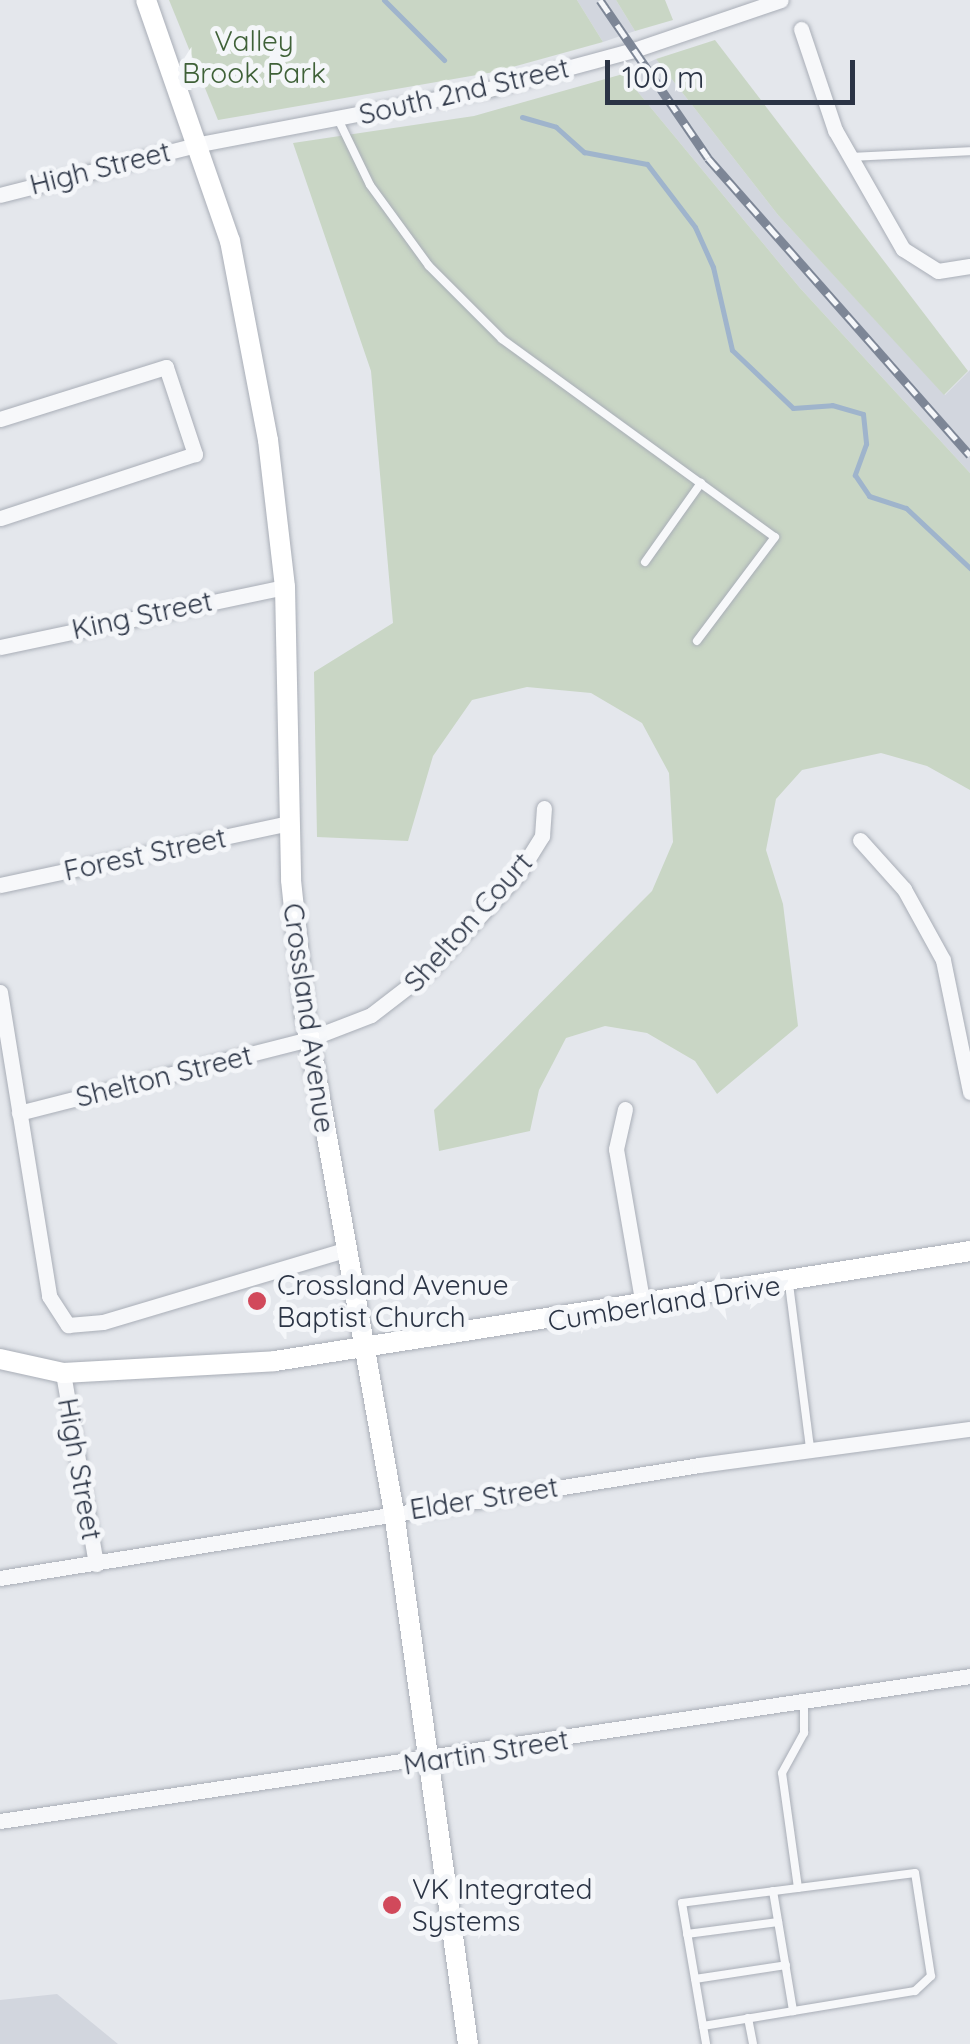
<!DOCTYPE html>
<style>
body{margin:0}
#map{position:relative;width:970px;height:2044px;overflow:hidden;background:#e4e7ec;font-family:Quicksand,sans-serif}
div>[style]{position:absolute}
.built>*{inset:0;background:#d2d6de}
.green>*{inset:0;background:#c9d6c5}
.stream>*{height:5px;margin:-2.5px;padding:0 2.5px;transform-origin:2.5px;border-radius:2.5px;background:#9fb4cc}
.roads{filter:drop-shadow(0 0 2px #a9aeb7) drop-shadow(0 0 2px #a9aeb7)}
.service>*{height:8px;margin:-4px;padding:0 4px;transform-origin:4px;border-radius:4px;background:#f7f8fa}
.minor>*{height:15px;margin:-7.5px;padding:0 7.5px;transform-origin:7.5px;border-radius:7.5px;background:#f7f8fa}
.secondary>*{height:20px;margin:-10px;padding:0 10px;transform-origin:10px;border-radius:10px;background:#fff}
.rail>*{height:9px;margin-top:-4.5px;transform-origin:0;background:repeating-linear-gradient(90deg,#f4f6f9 0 15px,#7d8696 0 30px);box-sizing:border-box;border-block:2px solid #7d8696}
.dots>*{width:28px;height:28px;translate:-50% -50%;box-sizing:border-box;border:5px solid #f4f6f9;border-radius:50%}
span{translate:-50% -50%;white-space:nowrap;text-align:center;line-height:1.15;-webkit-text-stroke:10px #f4f6f9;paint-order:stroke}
.park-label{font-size:28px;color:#3f6138}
.street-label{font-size:28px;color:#2b3445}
.poi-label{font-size:28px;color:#2b3445}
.left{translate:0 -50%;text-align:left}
.scale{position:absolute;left:605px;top:60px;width:250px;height:45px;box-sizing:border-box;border:5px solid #2b3445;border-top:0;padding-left:12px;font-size:30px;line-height:35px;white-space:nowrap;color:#2b3445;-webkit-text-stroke:8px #f4f6f9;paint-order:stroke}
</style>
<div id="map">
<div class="built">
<div style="clip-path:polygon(577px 0,616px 0,635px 31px,603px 42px)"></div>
<div style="clip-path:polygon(656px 59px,778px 215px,945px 395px,970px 370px,970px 473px,800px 288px,623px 74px)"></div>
<div style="clip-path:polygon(57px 1994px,118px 2044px,0 2044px,0 2000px)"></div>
</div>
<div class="green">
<div style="clip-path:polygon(169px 0,577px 0,603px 42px,494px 72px,218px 120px)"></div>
<div style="clip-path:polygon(616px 0,665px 0,673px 20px,635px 31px)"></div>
<div style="clip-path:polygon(715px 40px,968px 371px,944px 395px,778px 215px,656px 59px)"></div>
<div style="clip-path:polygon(623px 74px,800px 288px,970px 473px,970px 790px,927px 766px,881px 753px,802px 770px,776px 799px,766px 850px,783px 904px,798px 1026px,717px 1094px,695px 1061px,647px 1033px,605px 1026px,566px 1038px,539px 1090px,530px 1131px,439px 1151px,434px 1110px,652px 891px,673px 842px,669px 773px,642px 723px,591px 693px,527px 687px,472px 700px,433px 756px,408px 841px,317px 837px,314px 672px,393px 623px,371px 371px,293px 143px,474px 116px)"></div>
</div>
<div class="stream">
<div style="left:384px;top:0;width:85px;rotate:45deg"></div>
<div style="left:522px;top:117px;width:35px;rotate:16deg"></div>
<div style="left:556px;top:127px;width:38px;rotate:42deg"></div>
<div style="left:584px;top:152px;width:64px;rotate:10.8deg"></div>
<div style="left:647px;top:164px;width:79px;rotate:52.7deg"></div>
<div style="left:695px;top:227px;width:44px;rotate:65.8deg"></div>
<div style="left:713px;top:267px;width:85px;rotate:77.1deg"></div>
<div style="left:732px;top:350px;width:84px;rotate:43.6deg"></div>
<div style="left:793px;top:408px;width:39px;rotate:-4deg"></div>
<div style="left:832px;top:405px;width:32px;rotate:16deg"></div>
<div style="left:863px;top:414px;width:30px;rotate:84deg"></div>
<div style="left:866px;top:444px;width:33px;rotate:110deg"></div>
<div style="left:855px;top:475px;width:25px;rotate:56deg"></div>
<div style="left:869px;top:496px;width:39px;rotate:18deg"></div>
<div style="left:906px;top:508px;width:88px;rotate:43.2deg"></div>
</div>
<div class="roads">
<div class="service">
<div style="left:338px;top:119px;width:73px;rotate:64.1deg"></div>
<div style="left:370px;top:185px;width:100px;rotate:53.9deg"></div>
<div style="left:429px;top:266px;width:103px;rotate:45deg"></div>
<div style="left:502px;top:339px;width:337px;rotate:36deg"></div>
<div style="left:775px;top:537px;width:130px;rotate:126.9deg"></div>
<div style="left:849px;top:157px;width:121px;rotate:-2.8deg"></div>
<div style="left:645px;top:562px;width:97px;rotate:-54.7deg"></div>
<div style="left:789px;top:1284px;width:165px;rotate:82.7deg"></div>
<div style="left:798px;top:1888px;width:116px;rotate:-97.9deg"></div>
<div style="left:782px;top:1773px;width:46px;rotate:-61.2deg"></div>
<div style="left:804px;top:1733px;width:31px;rotate:-90deg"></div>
<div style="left:773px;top:1891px;width:122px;rotate:80.5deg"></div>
<div style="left:687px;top:1934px;width:92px;rotate:-7.5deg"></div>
<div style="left:695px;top:1979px;width:92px;rotate:-8.7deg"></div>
<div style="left:748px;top:2018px;width:26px;rotate:79deg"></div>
<div style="left:703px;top:2026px;width:215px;rotate:-9.4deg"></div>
<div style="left:915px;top:1991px;width:22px;rotate:-43deg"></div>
<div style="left:931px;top:1976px;width:104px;rotate:-98.8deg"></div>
<div style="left:915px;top:1873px;width:235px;rotate:172.7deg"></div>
<div style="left:682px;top:1903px;width:143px;rotate:80.3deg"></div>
</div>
<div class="minor">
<div style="left:801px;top:29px;width:107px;rotate:71.4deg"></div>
<div style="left:835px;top:130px;width:137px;rotate:60.3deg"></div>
<div style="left:903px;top:249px;width:41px;rotate:32.2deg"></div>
<div style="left:938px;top:271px;width:32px;rotate:-9deg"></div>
<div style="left:0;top:195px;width:206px;rotate:-14.3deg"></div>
<div style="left:200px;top:144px;width:294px;rotate:-10.8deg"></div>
<div style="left:489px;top:89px;width:150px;rotate:-15.1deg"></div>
<div style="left:634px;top:50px;width:155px;rotate:-18.8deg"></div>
<div style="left:0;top:419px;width:174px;rotate:-17.4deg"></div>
<div style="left:166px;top:367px;width:92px;rotate:71.6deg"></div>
<div style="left:195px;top:454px;width:205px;rotate:161.8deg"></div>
<div style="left:0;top:647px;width:291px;rotate:-11.9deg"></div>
<div style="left:860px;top:840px;width:66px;rotate:48.1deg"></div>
<div style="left:904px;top:889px;width:81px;rotate:61.2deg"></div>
<div style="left:943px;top:960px;width:135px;rotate:78.4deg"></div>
<div style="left:0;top:885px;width:297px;rotate:-12.1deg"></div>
<div style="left:0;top:992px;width:308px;rotate:80.8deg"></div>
<div style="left:49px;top:1296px;width:35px;rotate:57deg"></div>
<div style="left:68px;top:1325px;width:35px;rotate:-5deg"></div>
<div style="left:103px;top:1322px;width:252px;rotate:-16.6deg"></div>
<div style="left:625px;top:1109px;width:41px;rotate:102.7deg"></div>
<div style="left:616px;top:1149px;width:159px;rotate:80.2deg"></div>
<div style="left:19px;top:1113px;width:299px;rotate:-14.3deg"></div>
<div style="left:309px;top:1039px;width:66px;rotate:-21.2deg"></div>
<div style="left:371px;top:1015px;width:77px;rotate:-37.6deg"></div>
<div style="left:432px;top:968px;width:129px;rotate:-47.5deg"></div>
<div style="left:519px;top:873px;width:44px;rotate:-58.1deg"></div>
<div style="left:542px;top:836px;width:28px;rotate:-86deg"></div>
<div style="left:63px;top:1373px;width:194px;rotate:80.2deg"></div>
<div style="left:0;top:1578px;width:708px;rotate:-9.18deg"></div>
<div style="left:699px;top:1465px;width:273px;rotate:-7.6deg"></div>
<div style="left:0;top:1821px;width:981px;rotate:-8.5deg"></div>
</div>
<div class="secondary">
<div style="left:146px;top:0;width:255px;rotate:70.8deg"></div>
<div style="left:230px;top:241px;width:203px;rotate:79.2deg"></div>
<div style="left:268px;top:440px;width:148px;rotate:83.4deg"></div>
<div style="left:285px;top:587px;width:293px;rotate:88.8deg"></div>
<div style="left:291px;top:880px;width:135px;rotate:84deg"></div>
<div style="left:305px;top:1014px;width:506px;rotate:79.87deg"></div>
<div style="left:394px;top:1512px;width:537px;rotate:82.08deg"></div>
<div style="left:0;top:1359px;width:65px;rotate:12.5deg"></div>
<div style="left:63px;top:1373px;width:212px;rotate:-3.2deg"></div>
<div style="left:275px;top:1361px;width:704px;rotate:-8.99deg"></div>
</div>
</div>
<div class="rail">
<div style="left:600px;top:0;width:191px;rotate:55.6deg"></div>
<div style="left:708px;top:158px;width:396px;rotate:48.6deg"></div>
</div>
<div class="dots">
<div style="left:257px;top:1301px;background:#d1495b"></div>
<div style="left:392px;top:1905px;background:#d1495b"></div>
</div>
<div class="park-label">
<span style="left:254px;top:57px">Valley<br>Brook Park</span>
</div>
<div class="street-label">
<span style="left:464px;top:91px;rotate:-13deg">South 2nd Street</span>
<span style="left:100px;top:168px;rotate:-14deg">High Street</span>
<span style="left:142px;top:615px;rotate:-12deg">King Street</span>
<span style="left:145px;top:854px;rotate:-12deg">Forest Street</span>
<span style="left:468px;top:922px;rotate:-48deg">Shelton Court</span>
<span style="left:309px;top:1018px;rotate:82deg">Crossland Avenue</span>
<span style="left:164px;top:1076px;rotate:-14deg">Shelton Street</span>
<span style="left:664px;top:1303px;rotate:-9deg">Cumberland Drive</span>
<span style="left:80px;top:1469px;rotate:80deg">High Street</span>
<span style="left:484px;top:1498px;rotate:-9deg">Elder Street</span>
<span style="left:486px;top:1752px;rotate:-9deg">Martin Street</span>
</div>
<div class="poi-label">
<span class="left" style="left:277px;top:1301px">Crossland Avenue<br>Baptist Church</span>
<span class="left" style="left:412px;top:1905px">VK Integrated<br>Systems</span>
</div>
<div class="scale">100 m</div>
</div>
